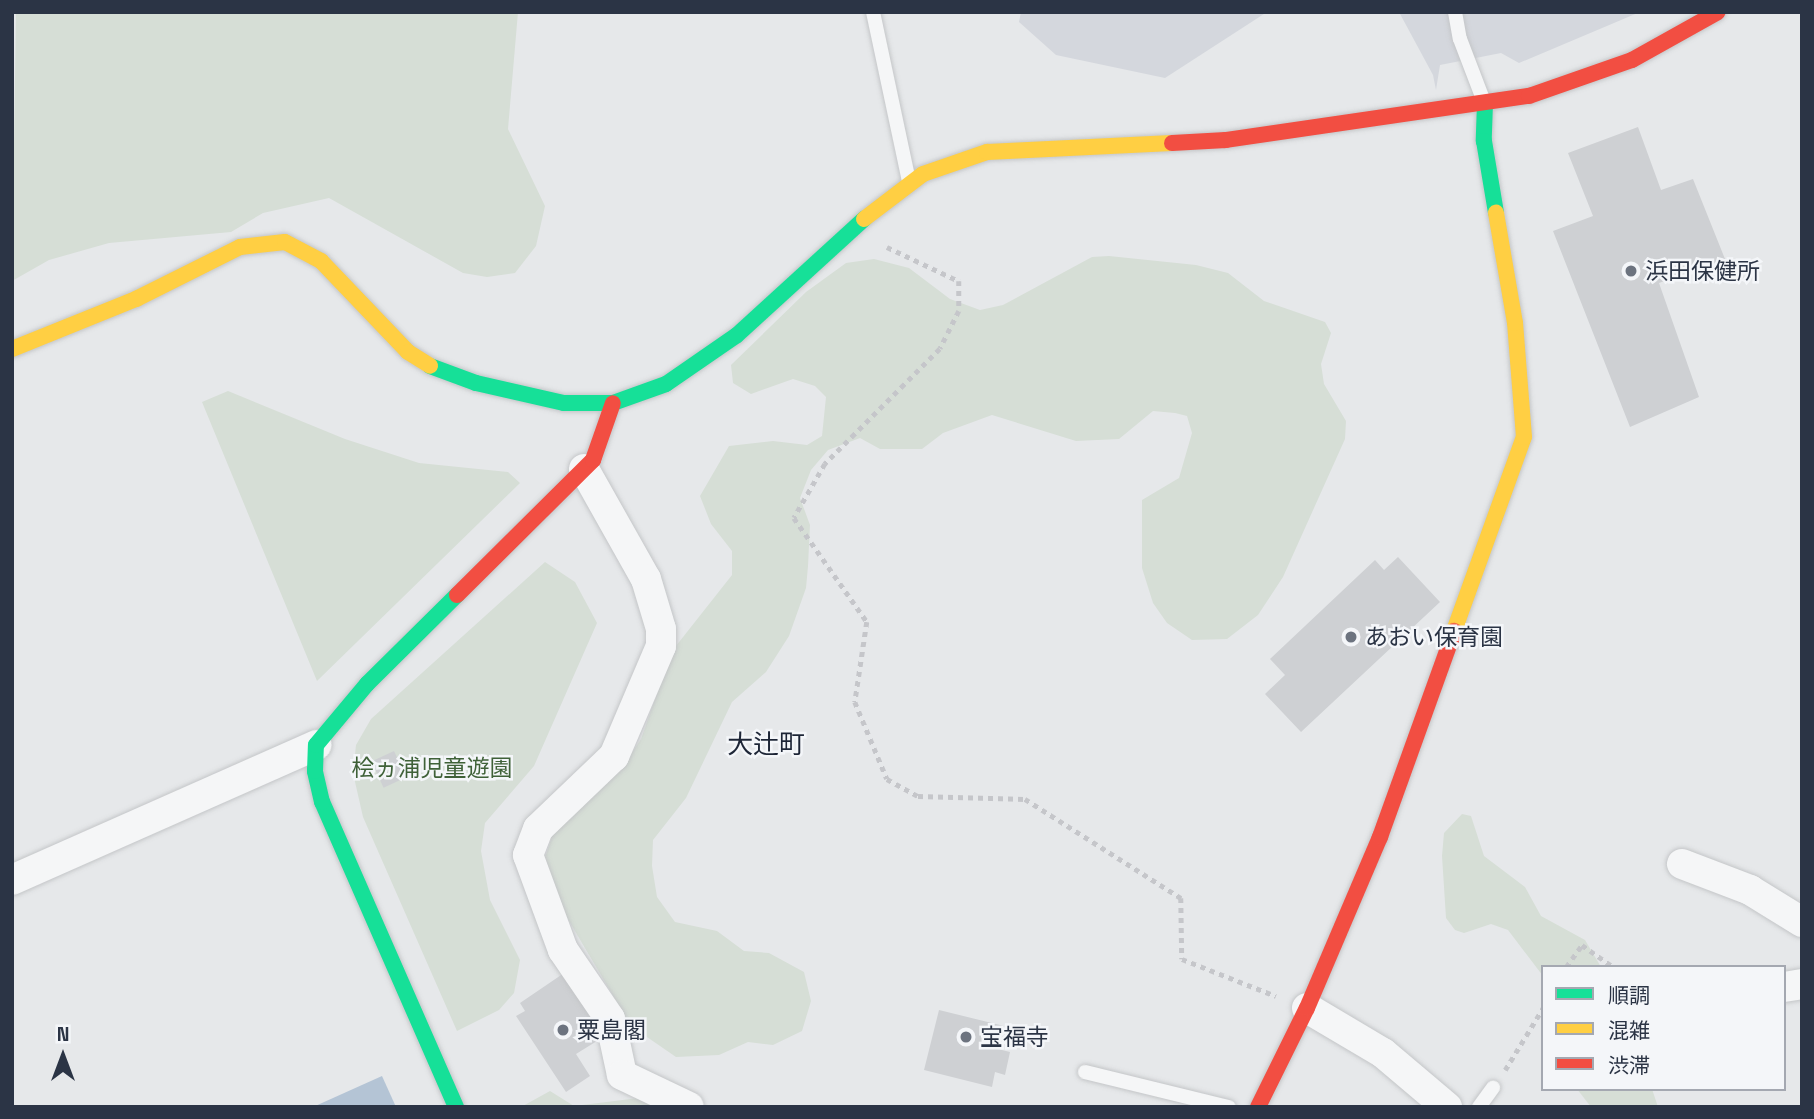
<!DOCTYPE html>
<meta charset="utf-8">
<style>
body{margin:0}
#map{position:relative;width:1814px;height:1119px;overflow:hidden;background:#e6e8ea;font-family:"Space Grotesk","Noto Sans JP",sans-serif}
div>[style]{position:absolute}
.built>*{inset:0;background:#d4d7dd}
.green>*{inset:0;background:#d6ded6}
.water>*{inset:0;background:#b4c4d5}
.building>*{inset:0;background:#ced0d3;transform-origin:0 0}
.path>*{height:4.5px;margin-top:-2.25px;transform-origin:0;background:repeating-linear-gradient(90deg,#c5c6ca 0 5px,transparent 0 10px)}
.roads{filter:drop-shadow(0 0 2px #c4c6c8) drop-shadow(0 0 2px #c4c6c8)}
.lane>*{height:14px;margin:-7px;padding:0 7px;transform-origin:7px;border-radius:7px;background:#f5f6f7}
.street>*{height:30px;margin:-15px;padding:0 15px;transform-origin:15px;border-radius:15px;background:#f5f6f7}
.fast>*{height:16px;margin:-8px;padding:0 8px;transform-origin:8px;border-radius:8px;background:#16e098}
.slow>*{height:16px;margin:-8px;padding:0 8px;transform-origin:8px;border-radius:8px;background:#ffcf43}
.jam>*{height:16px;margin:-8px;padding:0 8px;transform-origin:8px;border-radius:8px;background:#f24e42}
.dots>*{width:19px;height:19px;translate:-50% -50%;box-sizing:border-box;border:4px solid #f4f6f9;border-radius:50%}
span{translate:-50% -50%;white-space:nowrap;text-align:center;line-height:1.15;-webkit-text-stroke:5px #f4f6f9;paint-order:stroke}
.poi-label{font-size:23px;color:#2b3445}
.left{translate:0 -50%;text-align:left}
.park-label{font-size:23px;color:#3f6138}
.quarter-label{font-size:26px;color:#1d2536}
.frame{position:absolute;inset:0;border:14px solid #2b3445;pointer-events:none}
.legend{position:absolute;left:1541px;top:965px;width:245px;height:126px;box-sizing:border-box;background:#f4f6f9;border:2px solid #a4a8b1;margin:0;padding:9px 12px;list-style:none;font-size:21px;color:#2b3445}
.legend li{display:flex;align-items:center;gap:14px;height:35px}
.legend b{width:35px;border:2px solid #a4a8b1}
.north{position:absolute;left:28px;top:1021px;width:70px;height:70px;-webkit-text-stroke:5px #f4f6f9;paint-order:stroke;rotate:0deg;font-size:19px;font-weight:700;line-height:28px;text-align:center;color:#2b3445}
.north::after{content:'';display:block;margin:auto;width:24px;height:32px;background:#2b3445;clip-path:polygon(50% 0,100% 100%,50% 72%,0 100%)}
</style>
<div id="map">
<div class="built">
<div style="clip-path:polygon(1021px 12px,1267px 12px,1165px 78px,1056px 55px,1019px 22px)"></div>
<div style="clip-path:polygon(1399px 12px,1640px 12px,1519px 63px,1501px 53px,1440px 65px,1436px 90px,1433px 75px)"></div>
</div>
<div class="green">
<div style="clip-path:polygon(16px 12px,518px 12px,508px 129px,545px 206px,536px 246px,515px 273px,487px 277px,463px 273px,329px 198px,263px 213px,231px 232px,109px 243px,49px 260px,12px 281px)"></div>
<div style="clip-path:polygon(1109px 256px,1196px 265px,1228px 273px,1264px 301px,1325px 322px,1331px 333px,1321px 364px,1324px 384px,1346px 421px,1345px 439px,1283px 577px,1258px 615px,1227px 639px,1192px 640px,1167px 623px,1153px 603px,1142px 568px,1142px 500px,1179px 478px,1192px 433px,1187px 416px,1175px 413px,1153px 411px,1119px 439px,1076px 441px,992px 415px,943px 433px,922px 449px,880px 449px,860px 438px,828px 450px,811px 470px,800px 498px,810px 525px,808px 566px,806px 588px,789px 636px,766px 672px,732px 702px,686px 798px,653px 840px,652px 866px,657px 897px,675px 922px,717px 931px,744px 951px,769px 953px,804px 972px,811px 1001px,802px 1031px,773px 1045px,748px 1042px,719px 1055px,676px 1057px,631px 1026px,559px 904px,543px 864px,555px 827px,627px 760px,641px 739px,672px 651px,732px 575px,732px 551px,711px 524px,700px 496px,729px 446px,773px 441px,807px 445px,822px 436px,826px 397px,815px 386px,793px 379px,751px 394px,733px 383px,731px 365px,806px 292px,846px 263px,874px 259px,909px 268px,950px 299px,980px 310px,1003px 305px,1092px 257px)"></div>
<div style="clip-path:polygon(228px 391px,345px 439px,419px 463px,508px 472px,520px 483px,317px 681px,202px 402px)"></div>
<div style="clip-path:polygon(545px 562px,575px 582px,597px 623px,534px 766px,485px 823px,481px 851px,490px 900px,520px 960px,514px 993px,499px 1010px,457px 1031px,363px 817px,353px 773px,356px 745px,371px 719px)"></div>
<div style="clip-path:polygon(1462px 814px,1471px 816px,1484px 856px,1525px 887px,1541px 916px,1585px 940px,1601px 967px,1543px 967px,1543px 976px,1508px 930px,1491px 924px,1464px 933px,1455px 930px,1446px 918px,1442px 856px,1444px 833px)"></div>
<div style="clip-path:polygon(1577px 1089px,1652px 1089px,1658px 1107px,1591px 1107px)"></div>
<div style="clip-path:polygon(550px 1091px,574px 1106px,647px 1097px,664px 1107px,521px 1107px)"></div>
</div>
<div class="water">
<div style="clip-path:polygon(382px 1076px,396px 1107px,313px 1107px)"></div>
</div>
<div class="building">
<div style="clip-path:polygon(1638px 127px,1661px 190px,1693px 179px,1725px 259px,1659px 283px,1699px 397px,1630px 427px,1553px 231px,1593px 216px,1568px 153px)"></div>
<div style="clip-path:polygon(1398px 557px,1440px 602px,1301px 732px,1265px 694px,1285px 675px,1270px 659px,1375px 560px,1384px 570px)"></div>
<div style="left:394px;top:751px;width:29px;height:25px;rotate:65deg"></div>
<div style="clip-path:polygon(570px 969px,607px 1025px,593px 1035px,597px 1041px,576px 1054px,590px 1076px,566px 1092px,516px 1016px,525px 1011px,520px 1003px)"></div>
<div style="clip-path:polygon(939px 1010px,1004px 1026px,998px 1049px,1010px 1052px,1005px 1075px,995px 1072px,992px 1087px,924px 1070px)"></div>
</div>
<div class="path">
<div style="left:887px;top:247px;width:80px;rotate:25.3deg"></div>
<div style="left:959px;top:281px;width:30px;rotate:90deg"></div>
<div style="left:959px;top:311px;width:42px;rotate:116.6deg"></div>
<div style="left:940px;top:349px;width:163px;rotate:135deg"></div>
<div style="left:825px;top:464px;width:62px;rotate:119.9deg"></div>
<div style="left:794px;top:518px;width:127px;rotate:54.9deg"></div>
<div style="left:867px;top:622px;width:81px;rotate:98.5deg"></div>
<div style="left:855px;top:702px;width:83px;rotate:67.4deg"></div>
<div style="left:887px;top:779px;width:35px;rotate:29deg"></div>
<div style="left:918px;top:796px;width:107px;rotate:1.6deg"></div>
<div style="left:1025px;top:799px;width:185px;rotate:32.4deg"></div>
<div style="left:1181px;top:898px;width:61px;rotate:89.1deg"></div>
<div style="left:1182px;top:959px;width:101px;rotate:21.5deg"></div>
<div style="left:1566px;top:967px;width:27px;rotate:-54deg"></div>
<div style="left:1582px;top:945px;width:39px;rotate:35deg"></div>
<div style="left:1505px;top:1070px;width:73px;rotate:-58.5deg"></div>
</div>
<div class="roads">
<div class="lane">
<div style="left:873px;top:12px;width:174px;rotate:78deg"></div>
<div style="left:1455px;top:12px;width:27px;rotate:80deg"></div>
<div style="left:1460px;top:39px;width:67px;rotate:69.1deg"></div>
<div style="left:1085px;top:1072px;width:148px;rotate:13.7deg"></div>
<div style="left:1479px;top:1107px;width:24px;rotate:-54deg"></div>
</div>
<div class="street">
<div style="left:584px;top:469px;width:126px;rotate:60.6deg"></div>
<div style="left:646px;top:579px;width:52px;rotate:73.3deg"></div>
<div style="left:661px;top:629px;width:17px;rotate:90deg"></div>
<div style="left:661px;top:646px;width:120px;rotate:113.1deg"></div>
<div style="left:614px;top:756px;width:105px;rotate:136.2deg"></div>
<div style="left:538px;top:829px;width:28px;rotate:111deg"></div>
<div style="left:528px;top:855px;width:101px;rotate:69.8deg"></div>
<div style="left:563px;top:950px;width:83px;rotate:55.7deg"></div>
<div style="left:610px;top:1019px;width:57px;rotate:77.9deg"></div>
<div style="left:622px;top:1075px;width:74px;rotate:25.5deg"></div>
<div style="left:1682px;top:864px;width:73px;rotate:20.9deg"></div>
<div style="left:1750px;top:890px;width:61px;rotate:31.6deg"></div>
<div style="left:12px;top:880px;width:333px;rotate:-23.9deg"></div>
<div style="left:1784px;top:987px;width:18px;rotate:-9deg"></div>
<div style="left:1307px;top:1008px;width:88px;rotate:30.6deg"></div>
<div style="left:1383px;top:1053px;width:84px;rotate:40.2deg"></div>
</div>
<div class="fast">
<div style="left:1485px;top:103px;width:38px;rotate:92deg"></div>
<div style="left:1484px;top:141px;width:73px;rotate:80.5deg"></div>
<div style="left:430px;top:366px;width:49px;rotate:20.3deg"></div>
<div style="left:476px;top:383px;width:90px;rotate:12.8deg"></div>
<div style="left:564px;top:403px;width:49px"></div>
<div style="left:613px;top:403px;width:56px;rotate:-19.7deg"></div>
<div style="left:666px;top:384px;width:86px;rotate:-34.6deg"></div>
<div style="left:737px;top:335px;width:172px;rotate:-42.4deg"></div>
<div style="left:456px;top:1107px;width:333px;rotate:-113.7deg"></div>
<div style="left:322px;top:802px;width:32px;rotate:-103deg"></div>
<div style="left:315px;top:771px;width:26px;rotate:-88deg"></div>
<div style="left:316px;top:745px;width:80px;rotate:-50.1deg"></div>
<div style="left:367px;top:684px;width:127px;rotate:-44.7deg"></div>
</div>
<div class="slow">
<div style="left:864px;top:219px;width:74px;rotate:-37.3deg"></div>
<div style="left:923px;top:174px;width:68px;rotate:-19deg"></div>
<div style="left:987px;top:152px;width:185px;rotate:-2.8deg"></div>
<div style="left:12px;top:349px;width:134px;rotate:-22deg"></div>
<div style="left:136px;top:299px;width:116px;rotate:-26.6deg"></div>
<div style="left:240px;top:247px;width:45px;rotate:-6.3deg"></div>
<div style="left:285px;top:242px;width:41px;rotate:27.8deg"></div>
<div style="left:321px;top:261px;width:126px;rotate:46.3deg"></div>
<div style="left:408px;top:352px;width:26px;rotate:32deg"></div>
<div style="left:1454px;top:631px;width:206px;rotate:-70.2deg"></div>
<div style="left:1524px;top:437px;width:114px;rotate:-94.5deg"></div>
<div style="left:1515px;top:323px;width:112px;rotate:-99.8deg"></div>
</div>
<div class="jam">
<div style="left:1172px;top:143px;width:54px;rotate:-3.2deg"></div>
<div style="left:1226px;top:140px;width:306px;rotate:-8.3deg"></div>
<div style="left:1529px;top:96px;width:109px;rotate:-19.3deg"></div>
<div style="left:1632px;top:60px;width:98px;rotate:-29.2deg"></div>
<div style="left:457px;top:595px;width:192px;rotate:-44.8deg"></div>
<div style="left:593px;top:460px;width:60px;rotate:-70.7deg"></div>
<div style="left:1258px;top:1107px;width:110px;rotate:-63.7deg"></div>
<div style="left:1307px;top:1008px;width:186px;rotate:-66.9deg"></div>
<div style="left:1380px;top:837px;width:219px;rotate:-70.2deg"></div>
</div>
</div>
<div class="dots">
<div style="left:1631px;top:271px;background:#6c737f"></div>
<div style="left:1351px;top:637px;background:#6c737f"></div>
<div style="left:563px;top:1030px;background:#6c737f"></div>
<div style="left:966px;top:1037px;background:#6c737f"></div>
</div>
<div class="poi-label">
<span class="left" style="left:1645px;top:271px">浜田保健所</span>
<span class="left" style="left:1365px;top:637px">あおい保育園</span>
<span class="left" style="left:577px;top:1030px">粟島閣</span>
<span class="left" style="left:980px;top:1037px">宝福寺</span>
</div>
<div class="park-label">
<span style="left:432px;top:768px">桧ヵ浦児童遊園</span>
</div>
<div class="quarter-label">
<span style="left:766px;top:745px">大辻町</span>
</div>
<div class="frame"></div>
<ul class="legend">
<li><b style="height:9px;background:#16e098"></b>順調</li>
<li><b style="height:9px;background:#ffcf43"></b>混雑</li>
<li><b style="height:9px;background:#f24e42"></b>渋滞</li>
</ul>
<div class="north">N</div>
</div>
